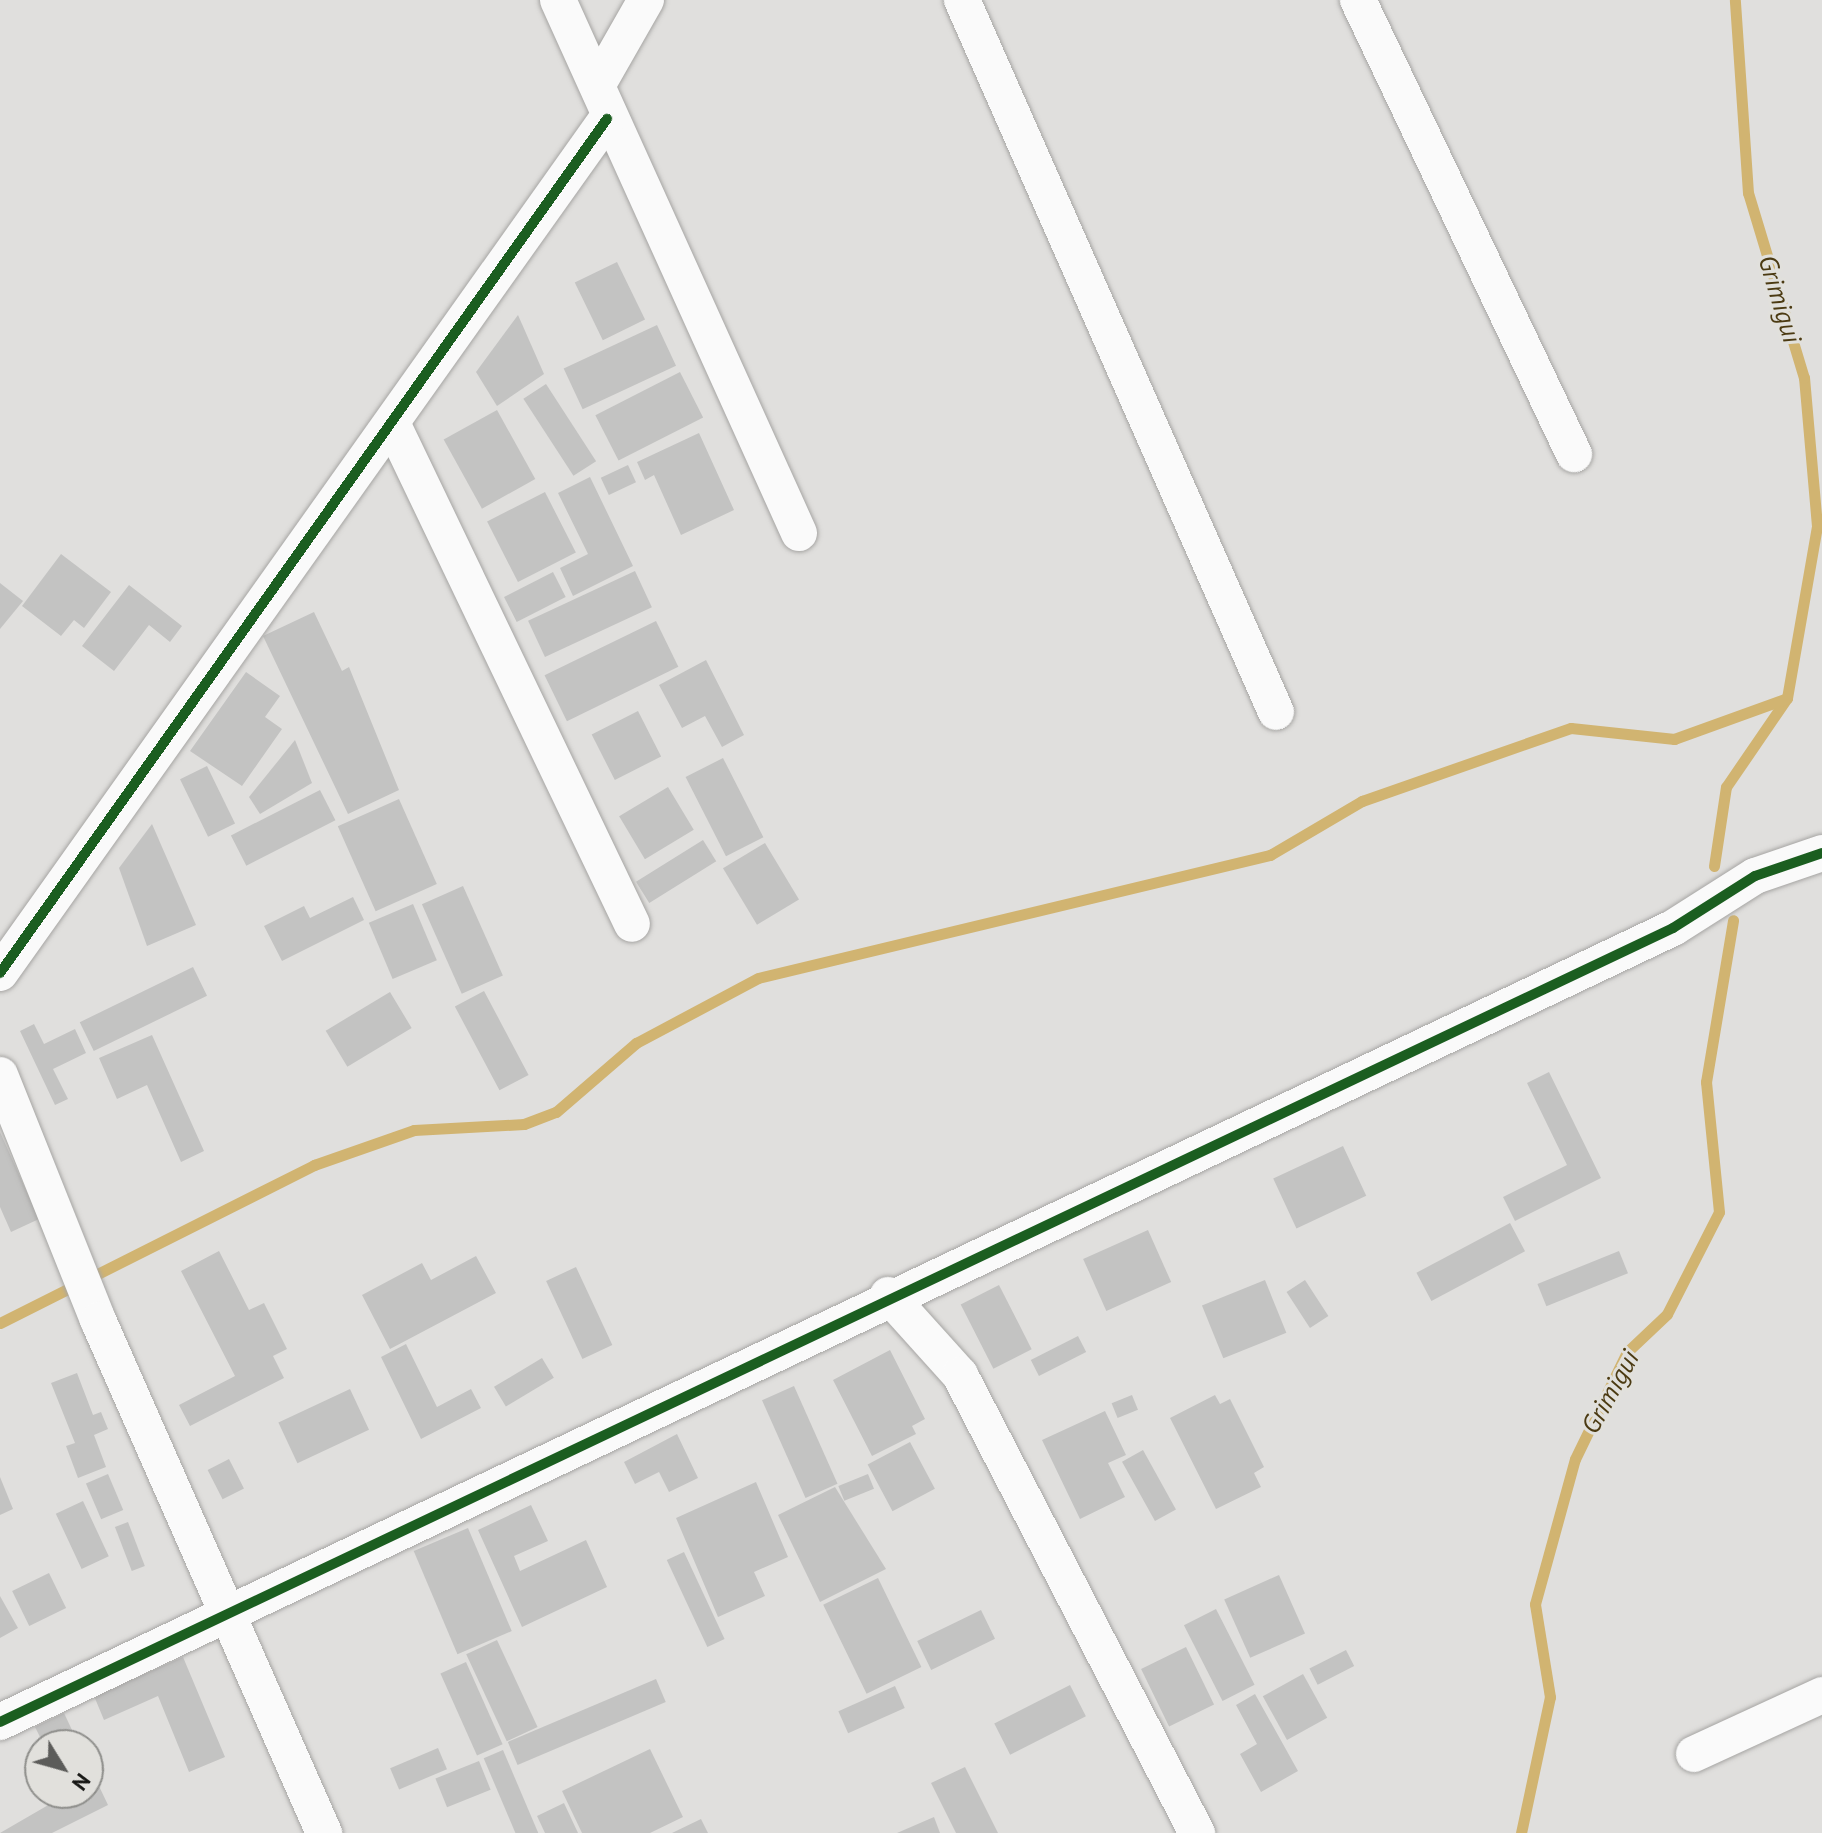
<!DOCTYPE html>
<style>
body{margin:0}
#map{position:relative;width:1822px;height:1833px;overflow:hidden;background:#e0dfdd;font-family:"PT Sans",sans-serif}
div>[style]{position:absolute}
.stream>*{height:11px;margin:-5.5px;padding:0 5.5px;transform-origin:5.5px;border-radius:5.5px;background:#d1b471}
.building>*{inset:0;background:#c3c3c2;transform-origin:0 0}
.roads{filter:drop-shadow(0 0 2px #a6a5a3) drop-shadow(0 0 2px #a6a5a3)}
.minor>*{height:36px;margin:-18px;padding:0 18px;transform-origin:18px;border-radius:18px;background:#fafafa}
.cycleway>*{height:10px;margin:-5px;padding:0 5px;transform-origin:5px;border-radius:5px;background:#1b5e20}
span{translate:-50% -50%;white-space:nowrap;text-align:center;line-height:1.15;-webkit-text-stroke:6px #e1e0dc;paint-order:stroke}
.water-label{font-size:26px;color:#4b3a12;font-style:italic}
.north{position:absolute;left:24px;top:1729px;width:80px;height:80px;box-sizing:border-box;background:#e1e0dc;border:2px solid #8f8f8c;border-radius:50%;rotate:127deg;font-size:22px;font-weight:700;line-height:32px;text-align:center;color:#151513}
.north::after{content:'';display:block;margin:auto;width:28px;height:36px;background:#5c5c5a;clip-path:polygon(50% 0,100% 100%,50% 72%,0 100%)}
</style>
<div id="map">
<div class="stream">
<div style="left:1714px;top:866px;width:80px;rotate:-81.4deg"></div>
<div style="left:1726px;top:787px;width:108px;rotate:-55.6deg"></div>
<div style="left:1787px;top:698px;width:175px;rotate:-80.1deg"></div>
<div style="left:1817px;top:526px;width:149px;rotate:-95deg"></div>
<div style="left:1804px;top:378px;width:193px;rotate:-106.8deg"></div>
<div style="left:1748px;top:193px;width:193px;rotate:-93.9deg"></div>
<div style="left:0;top:1323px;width:352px;rotate:-26.7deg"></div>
<div style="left:314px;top:1165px;width:106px;rotate:-19.3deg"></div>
<div style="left:414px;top:1130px;width:110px;rotate:-3.1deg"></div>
<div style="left:524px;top:1124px;width:34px;rotate:-21deg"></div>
<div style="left:556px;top:1112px;width:106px;rotate:-40.8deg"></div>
<div style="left:636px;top:1043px;width:138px;rotate:-28deg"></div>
<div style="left:758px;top:978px;width:527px;rotate:-13.51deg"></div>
<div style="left:1270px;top:855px;width:107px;rotate:-30.4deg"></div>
<div style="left:1362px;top:801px;width:221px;rotate:-19.3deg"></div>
<div style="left:1571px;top:728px;width:104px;rotate:6.1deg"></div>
<div style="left:1674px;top:739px;width:120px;rotate:-19.9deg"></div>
<div style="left:1521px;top:1833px;width:139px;rotate:-78deg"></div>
<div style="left:1550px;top:1697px;width:94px;rotate:-99.2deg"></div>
<div style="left:1535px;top:1604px;width:150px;rotate:-74.6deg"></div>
<div style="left:1575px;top:1459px;width:119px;rotate:-64.1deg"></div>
<div style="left:1627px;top:1352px;width:55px;rotate:-43.5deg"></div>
<div style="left:1667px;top:1314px;width:114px;rotate:-63deg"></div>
<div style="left:1719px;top:1212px;width:131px;rotate:-95.7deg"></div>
<div style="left:1706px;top:1082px;width:164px;rotate:-80.5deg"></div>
</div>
<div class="building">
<div style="left:617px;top:262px;width:64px;height:47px;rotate:64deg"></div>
<div style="clip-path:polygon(518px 315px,544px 374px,497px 406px,476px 372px)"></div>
<div style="left:657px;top:325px;width:45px;height:103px;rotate:65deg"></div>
<div style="left:680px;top:372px;width:51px;height:95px;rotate:63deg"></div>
<div style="left:546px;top:384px;width:92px;height:27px;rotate:57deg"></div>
<div style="left:497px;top:410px;width:79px;height:61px;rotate:61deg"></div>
<div style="clip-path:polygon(699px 433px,734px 510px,681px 535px,654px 475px,645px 480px,637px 462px)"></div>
<div style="left:628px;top:465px;width:19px;height:30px;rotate:65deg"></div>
<div style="clip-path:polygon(590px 477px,633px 566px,573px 596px,560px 568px,588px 554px,558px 493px)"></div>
<div style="left:545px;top:492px;width:68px;height:65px;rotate:63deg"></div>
<div style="clip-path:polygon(61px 554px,111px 592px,84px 628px,74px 620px,61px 636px,22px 606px)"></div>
<div style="left:635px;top:571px;width:40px;height:118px;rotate:65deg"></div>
<div style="left:553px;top:572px;width:28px;height:55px;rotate:63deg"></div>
<div style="clip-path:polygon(0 583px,23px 601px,0 629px)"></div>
<div style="clip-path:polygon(129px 585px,182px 626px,170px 642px,149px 625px,114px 671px,82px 646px)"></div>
<div style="clip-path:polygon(314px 612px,342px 671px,349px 667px,399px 790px,348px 814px,263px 636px)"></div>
<div style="left:656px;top:621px;width:51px;height:124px;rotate:64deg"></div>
<div style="clip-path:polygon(706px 660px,744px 735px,722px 747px,705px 716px,682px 728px,659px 685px)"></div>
<div style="clip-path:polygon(246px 672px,280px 696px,265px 717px,282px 729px,242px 786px,190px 751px)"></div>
<div style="left:638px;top:711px;width:51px;height:52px;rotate:63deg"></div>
<div style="clip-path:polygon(295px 740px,312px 783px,260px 814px,249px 797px)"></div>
<div style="left:723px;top:758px;width:89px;height:42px;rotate:63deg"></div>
<div style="left:207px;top:766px;width:64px;height:30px;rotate:64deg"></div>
<div style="left:668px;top:787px;width:50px;height:57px;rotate:59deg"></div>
<div style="left:320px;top:790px;width:34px;height:100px;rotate:63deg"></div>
<div style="left:399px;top:799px;width:93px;height:67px;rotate:66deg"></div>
<div style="clip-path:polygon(152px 824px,196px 925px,147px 946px,119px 868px)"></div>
<div style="left:703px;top:840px;width:25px;height:79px;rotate:58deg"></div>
<div style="left:765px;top:843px;width:66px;height:49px;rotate:59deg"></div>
<div style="left:463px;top:886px;width:98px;height:45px;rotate:66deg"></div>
<div style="clip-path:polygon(353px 897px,364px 920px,282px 961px,264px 926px,304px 906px,310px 918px)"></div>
<div style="left:413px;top:904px;width:61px;height:48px;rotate:67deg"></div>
<div style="left:193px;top:967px;width:32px;height:126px;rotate:64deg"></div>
<div style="left:484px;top:991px;width:95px;height:33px;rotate:62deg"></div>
<div style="left:390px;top:992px;width:42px;height:75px;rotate:59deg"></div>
<div style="clip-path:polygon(34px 1024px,44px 1044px,75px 1029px,86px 1053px,53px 1069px,68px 1099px,55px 1105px,20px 1031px)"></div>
<div style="clip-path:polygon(152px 1035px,204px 1151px,181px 1162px,147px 1085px,117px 1099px,99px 1058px)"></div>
<div style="clip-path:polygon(1549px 1072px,1601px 1178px,1515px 1221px,1503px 1197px,1567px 1165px,1527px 1083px)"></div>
<div style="clip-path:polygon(0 1132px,39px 1219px,11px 1232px,0 1207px)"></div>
<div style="left:1343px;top:1146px;width:55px;height:77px;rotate:65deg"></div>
<div style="left:1510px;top:1223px;width:32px;height:106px;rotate:62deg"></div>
<div style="left:1148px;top:1230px;width:57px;height:71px;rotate:66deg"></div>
<div style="clip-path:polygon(219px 1251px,249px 1310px,264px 1303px,287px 1349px,273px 1356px,284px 1378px,190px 1426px,179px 1405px,235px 1376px,181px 1271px)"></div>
<div style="left:1619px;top:1251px;width:24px;height:88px;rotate:68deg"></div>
<div style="clip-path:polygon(476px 1256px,496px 1293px,390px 1349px,362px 1295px,422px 1263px,431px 1280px)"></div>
<div style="left:576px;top:1267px;width:86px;height:33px;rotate:65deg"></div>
<div style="left:1265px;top:1280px;width:57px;height:68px;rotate:68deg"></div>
<div style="left:1305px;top:1280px;width:43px;height:22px;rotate:57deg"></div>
<div style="left:999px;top:1285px;width:72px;height:43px;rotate:63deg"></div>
<div style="left:1078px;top:1336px;width:18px;height:53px;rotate:63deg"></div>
<div style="clip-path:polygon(406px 1344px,437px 1407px,471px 1389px,481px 1408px,421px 1439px,381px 1357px)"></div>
<div style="clip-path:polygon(890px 1350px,925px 1419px,912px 1426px,916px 1434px,872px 1456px,833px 1380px)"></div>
<div style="left:542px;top:1358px;width:23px;height:56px;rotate:59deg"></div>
<div style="clip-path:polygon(77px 1373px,93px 1415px,101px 1412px,108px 1429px,94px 1435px,106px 1467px,78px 1478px,66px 1446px,75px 1443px,51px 1383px)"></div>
<div style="left:794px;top:1386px;width:107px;height:35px;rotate:66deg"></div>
<div style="left:350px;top:1389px;width:45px;height:79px;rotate:65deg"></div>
<div style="left:1132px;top:1395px;width:16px;height:22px;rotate:68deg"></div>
<div style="clip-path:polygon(1215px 1395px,1220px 1404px,1230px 1399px,1264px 1467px,1254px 1473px,1261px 1487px,1216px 1509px,1170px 1418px)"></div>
<div style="clip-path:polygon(1105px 1411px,1126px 1455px,1108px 1463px,1125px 1497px,1080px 1519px,1042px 1440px)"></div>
<div style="clip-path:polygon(677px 1434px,698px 1478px,669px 1492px,659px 1472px,635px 1484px,624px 1462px)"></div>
<div style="left:910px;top:1442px;width:53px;height:48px;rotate:62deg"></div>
<div style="left:1143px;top:1450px;width:68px;height:24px;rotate:61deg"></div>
<div style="left:229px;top:1459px;width:33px;height:24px;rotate:63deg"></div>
<div style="left:108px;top:1474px;width:39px;height:24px;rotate:67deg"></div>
<div style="left:868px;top:1474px;width:16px;height:32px;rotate:68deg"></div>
<div style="clip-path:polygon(0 1477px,13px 1509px,0 1515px)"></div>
<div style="clip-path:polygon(756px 1482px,788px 1557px,754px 1572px,765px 1596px,718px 1617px,676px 1518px)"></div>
<div style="clip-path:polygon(835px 1487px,886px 1569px,820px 1602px,778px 1515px)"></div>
<div style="left:83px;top:1501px;width:61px;height:30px;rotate:65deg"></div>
<div style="clip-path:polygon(531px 1505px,548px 1541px,514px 1556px,520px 1571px,586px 1540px,607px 1587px,522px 1627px,478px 1530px)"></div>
<div style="left:128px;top:1522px;width:47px;height:14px;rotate:69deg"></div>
<div style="left:468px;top:1528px;width:112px;height:59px;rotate:67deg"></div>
<div style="left:684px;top:1552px;width:96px;height:19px;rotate:65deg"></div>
<div style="left:49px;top:1573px;width:39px;height:41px;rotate:64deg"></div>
<div style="left:1279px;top:1575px;width:64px;height:60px;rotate:66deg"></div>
<div style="left:878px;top:1578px;width:99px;height:61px;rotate:64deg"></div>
<div style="clip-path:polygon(0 1596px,18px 1628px,0 1638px)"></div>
<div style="left:1216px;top:1609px;width:85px;height:36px;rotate:63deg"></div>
<div style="left:981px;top:1610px;width:32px;height:71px;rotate:64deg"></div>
<div style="left:497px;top:1640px;width:96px;height:34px;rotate:65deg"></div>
<div style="left:1186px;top:1647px;width:64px;height:50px;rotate:64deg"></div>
<div style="left:1346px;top:1650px;width:18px;height:41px;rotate:63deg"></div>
<div style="clip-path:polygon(183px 1657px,225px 1757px,189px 1772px,158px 1696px,104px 1720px,94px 1696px)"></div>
<div style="left:466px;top:1662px;width:90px;height:28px;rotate:66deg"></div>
<div style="left:1303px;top:1674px;width:50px;height:46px;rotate:61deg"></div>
<div style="left:656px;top:1679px;width:25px;height:161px;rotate:67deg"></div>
<div style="left:1070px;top:1685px;width:35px;height:85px;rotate:63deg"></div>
<div style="left:895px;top:1686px;width:24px;height:62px;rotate:66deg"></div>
<div style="clip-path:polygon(1255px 1694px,1298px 1771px,1261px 1792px,1240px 1754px,1257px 1744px,1236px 1705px)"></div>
<div style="clip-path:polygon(64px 1713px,79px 1745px,44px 1745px,35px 1727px)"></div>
<div style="left:438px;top:1748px;width:23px;height:52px;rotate:67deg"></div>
<div style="clip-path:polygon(650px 1749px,683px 1817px,650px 1833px,582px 1833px,562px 1791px)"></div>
<div style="left:503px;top:1750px;width:90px;height:21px;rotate:67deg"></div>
<div style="left:479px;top:1761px;width:31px;height:47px;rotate:68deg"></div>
<div style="clip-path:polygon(88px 1763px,108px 1805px,52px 1833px,0 1833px,69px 1793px,88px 1793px)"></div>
<div style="clip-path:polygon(965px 1767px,998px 1833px,956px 1833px,931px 1783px)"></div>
<div style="clip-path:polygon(564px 1803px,578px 1833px,545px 1833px,537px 1816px)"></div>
<div style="clip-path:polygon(934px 1817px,940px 1833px,897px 1833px)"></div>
<div style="clip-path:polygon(701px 1819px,708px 1833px,672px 1833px)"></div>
</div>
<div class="roads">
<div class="minor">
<div style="left:558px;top:0;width:585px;rotate:65.67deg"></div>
<div style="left:962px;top:0;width:778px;rotate:66.2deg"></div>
<div style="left:1358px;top:0;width:503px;rotate:64.56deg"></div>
<div style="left:598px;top:84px;width:97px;rotate:-60.3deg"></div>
<div style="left:393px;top:425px;width:553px;rotate:64.41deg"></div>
<div style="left:0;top:973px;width:1048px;rotate:-54.6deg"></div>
<div style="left:0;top:1075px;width:264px;rotate:68.2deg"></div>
<div style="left:98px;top:1320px;width:561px;rotate:66.22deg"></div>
<div style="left:888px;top:1295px;width:108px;rotate:48deg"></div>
<div style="left:960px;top:1375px;width:516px;rotate:62.64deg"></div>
<div style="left:0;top:1722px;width:1852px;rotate:-25.39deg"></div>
<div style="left:1673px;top:928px;width:97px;rotate:-32.4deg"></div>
<div style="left:1755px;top:876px;width:71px;rotate:-18.9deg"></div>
<div style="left:1694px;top:1754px;width:141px;rotate:-24.7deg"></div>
</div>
</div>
<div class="cycleway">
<div style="left:0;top:973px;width:1048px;rotate:-54.6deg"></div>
<div style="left:0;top:1722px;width:1852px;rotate:-25.39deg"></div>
<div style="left:1673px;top:928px;width:97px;rotate:-32.4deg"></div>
<div style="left:1755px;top:876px;width:71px;rotate:-18.9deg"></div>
</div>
<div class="water-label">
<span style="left:1780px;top:299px;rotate:73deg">Grimigui</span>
<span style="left:1610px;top:1392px;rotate:-61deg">Grimigui</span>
</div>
<div class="north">N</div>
</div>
